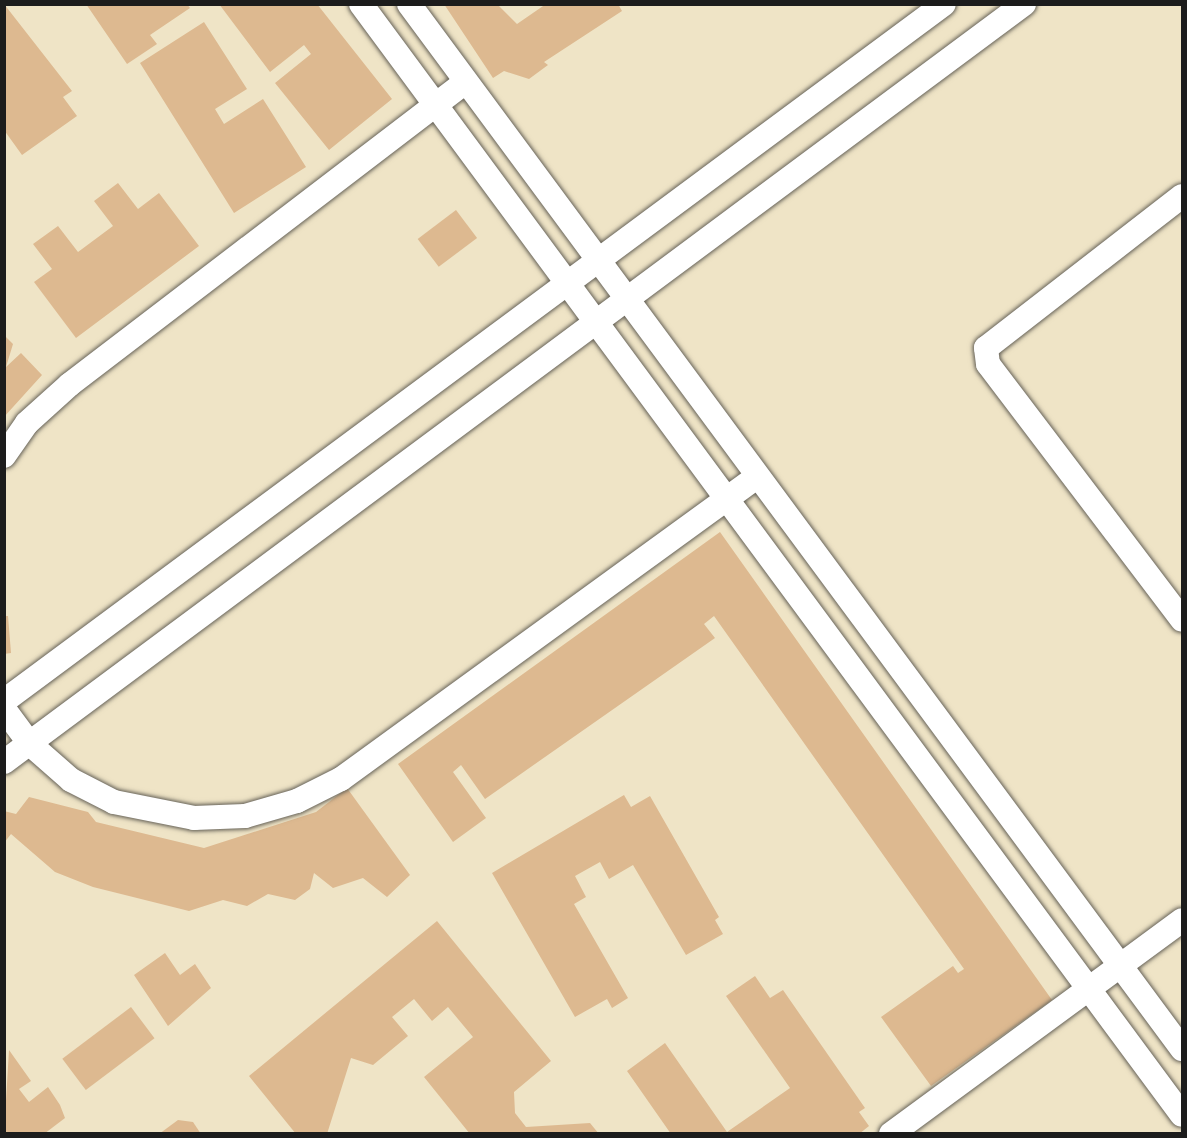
<!DOCTYPE html>
<style>
body{margin:0}
#map{position:relative;width:1187px;height:1138px;overflow:hidden;background:#efe4c6;font-family:Mali,sans-serif}
div>[style]{position:absolute}
.building>*{inset:0;background:#ddb990;transform-origin:0 0}
.roads{filter:drop-shadow(0 0 2px #666258) drop-shadow(0 0 2px #666258)}
.street>*{height:24px;margin:-12px;padding:0 12px;transform-origin:12px;border-radius:12px;background:#fff}
span{translate:-50% -50%;white-space:nowrap;text-align:center;line-height:1.15;-webkit-text-stroke:6px #fbf7ec;paint-order:stroke}
.frame{position:absolute;inset:0;border:6px solid #1c1c1c;pointer-events:none}
</style>
<div id="map">
<div class="building">
<div style="clip-path:polygon(4px 4px,72px 91px,63px 97px,77px 116px,22px 155px,4px 130px)"></div>
<div style="clip-path:polygon(86px 4px,187px 4px,190px 8px,150px 35px,157px 44px,127px 64px)"></div>
<div style="clip-path:polygon(219px 4px,317px 4px,392px 99px,329px 150px,275px 83px,311px 54px,304px 45px,270px 72px)"></div>
<div style="clip-path:polygon(444px 4px,497px 4px,517px 24px,546px 4px,618px 4px,622px 11px,544px 62px,548px 65px,529px 79px,504px 71px,493px 78px)"></div>
<div style="clip-path:polygon(204px 22px,247px 89px,215px 109px,224px 124px,263px 99px,306px 167px,234px 213px,140px 63px)"></div>
<div style="clip-path:polygon(118px 183px,138px 209px,159px 193px,199px 246px,76px 338px,34px 282px,52px 269px,33px 244px,58px 226px,78px 252px,113px 226px,94px 201px)"></div>
<div style="left:456px;top:210px;width:35px;height:48px;rotate:53deg"></div>
<div style="clip-path:polygon(4px 335px,13px 344px,6px 367px,21px 353px,42px 375px,4px 417px)"></div>
<div style="clip-path:polygon(720px 532px,1052px 1000px,931px 1086px,881px 1017px,953px 966px,958px 973px,964px 969px,714px 616px,704px 624px,715px 638px,485px 799px,461px 765px,453px 772px,486px 818px,453px 842px,398px 764px)"></div>
<div style="clip-path:polygon(4px 616px,8px 616px,11px 653px,4px 654px)"></div>
<div style="clip-path:polygon(347px 788px,410px 875px,387px 897px,363px 878px,333px 888px,314px 873px,310px 889px,295px 900px,268px 894px,247px 906px,223px 900px,189px 911px,93px 887px,55px 872px,11px 834px,4px 843px,4px 811px,16px 814px,29px 797px,88px 812px,96px 822px,204px 848px,316px 812px)"></div>
<div style="clip-path:polygon(624px 795px,631px 807px,650px 796px,719px 917px,715px 920px,723px 934px,686px 955px,633px 865px,609px 879px,600px 862px,575px 876px,586px 897px,574px 904px,628px 998px,612px 1008px,607px 999px,575px 1017px,492px 873px)"></div>
<div style="clip-path:polygon(437px 921px,551px 1061px,514px 1092px,515px 1113px,526px 1127px,590px 1123px,599px 1134px,470px 1134px,424px 1077px,473px 1037px,448px 1007px,432px 1021px,414px 999px,392px 1017px,408px 1036px,373px 1065px,351px 1058px,327px 1134px,296px 1134px,249px 1076px)"></div>
<div style="clip-path:polygon(165px 953px,180px 975px,195px 964px,211px 988px,168px 1026px,134px 975px)"></div>
<div style="clip-path:polygon(755px 976px,770px 998px,783px 990px,865px 1108px,859px 1112px,869px 1126px,859px 1134px,671px 1134px,627px 1071px,665px 1043px,727px 1132px,790px 1088px,726px 996px)"></div>
<div style="left:131px;top:1007px;width:39px;height:86px;rotate:53deg"></div>
<div style="clip-path:polygon(9px 1050px,31px 1081px,19px 1089px,29px 1102px,48px 1087px,60px 1105px,65px 1118px,44px 1134px,4px 1134px)"></div>
<div style="clip-path:polygon(178px 1120px,193px 1122px,201px 1134px,159px 1134px)"></div>
</div>
<div class="roads">
<div class="street">
<div style="left:361px;top:4px;width:1381px;rotate:53.54deg"></div>
<div style="left:409px;top:4px;width:1300px;rotate:53.51deg"></div>
<div style="left:1182px;top:196px;width:248px;rotate:142.2deg"></div>
<div style="left:986px;top:348px;width:16px;rotate:83deg"></div>
<div style="left:988px;top:364px;width:321px;rotate:52.8deg"></div>
<div style="left:4px;top:456px;width:40px;rotate:-55.1deg"></div>
<div style="left:27px;top:423px;width:57px;rotate:-42.1deg"></div>
<div style="left:69px;top:385px;width:499px;rotate:-37.4deg"></div>
<div style="left:4px;top:701px;width:1170px;rotate:-36.56deg"></div>
<div style="left:4px;top:709px;width:44px;rotate:53.4deg"></div>
<div style="left:30px;top:744px;width:55px;rotate:41.3deg"></div>
<div style="left:71px;top:780px;width:48px;rotate:27.1deg"></div>
<div style="left:114px;top:802px;width:82px;rotate:11.3deg"></div>
<div style="left:194px;top:818px;width:51px;rotate:-2.2deg"></div>
<div style="left:245px;top:816px;width:54px;rotate:-16.1deg"></div>
<div style="left:297px;top:801px;width:49px;rotate:-26.6deg"></div>
<div style="left:341px;top:779px;width:515px;rotate:-36deg"></div>
<div style="left:4px;top:762px;width:1271px;rotate:-36.62deg"></div>
<div style="left:891px;top:1134px;width:361px;rotate:-36.3deg"></div>
</div>
</div>
<div class="frame"></div>
</div>
